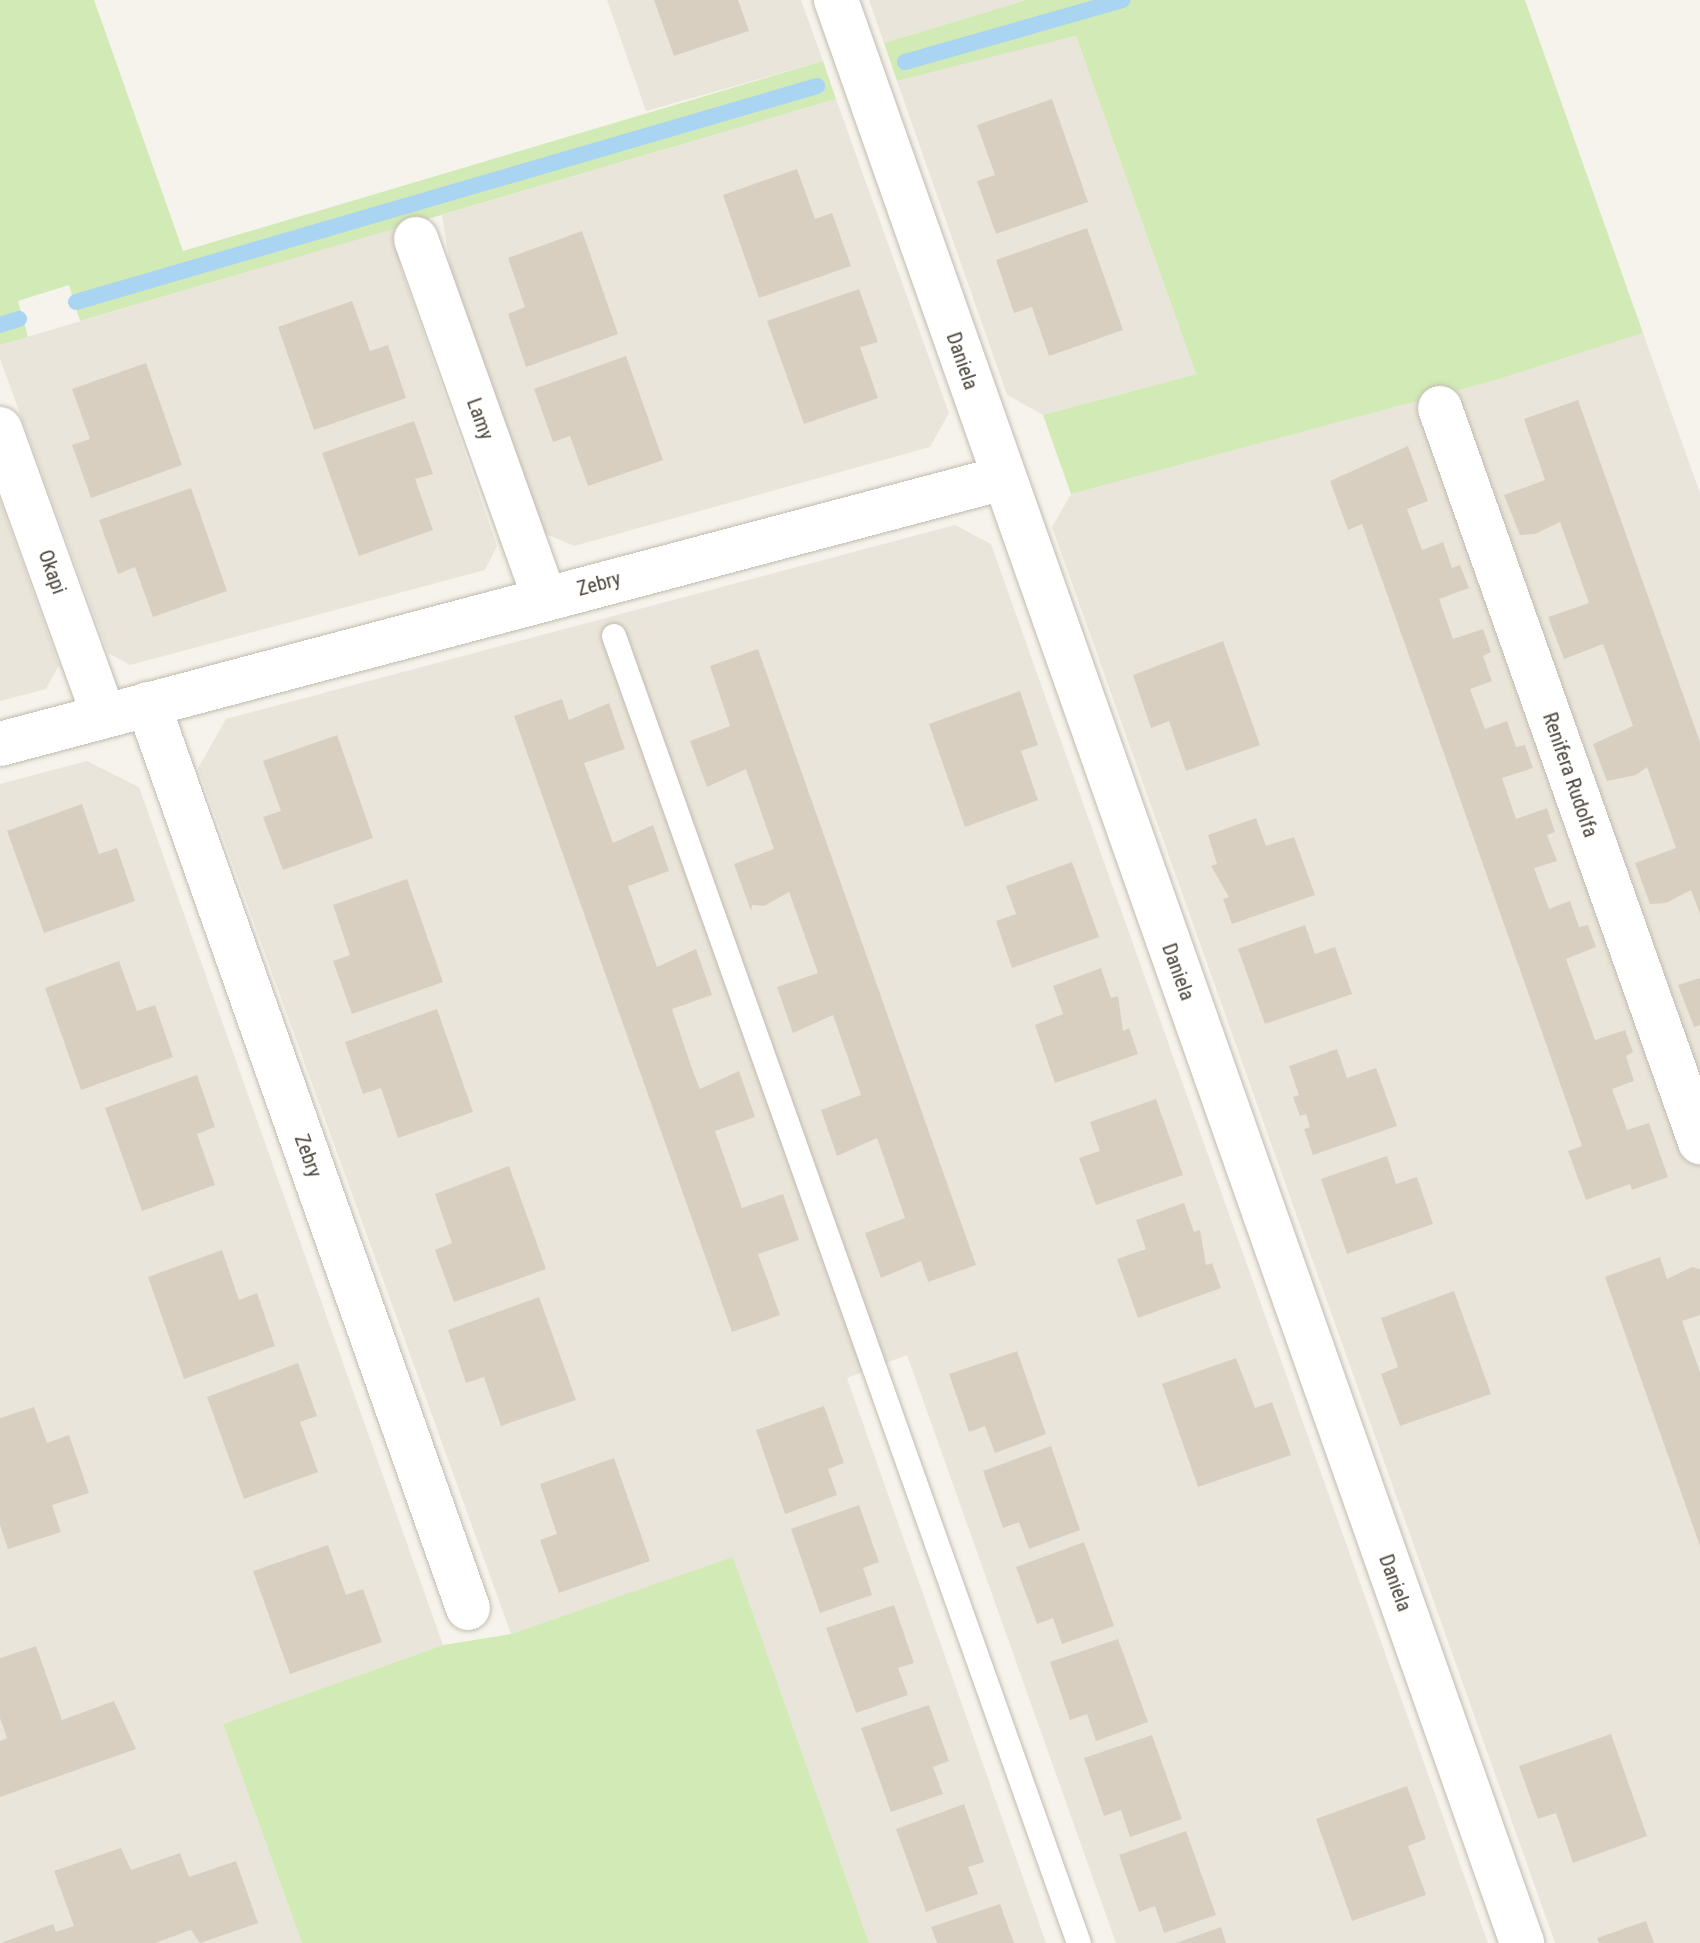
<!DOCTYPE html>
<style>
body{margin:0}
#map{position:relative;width:1700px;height:1943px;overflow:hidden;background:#f6f3ec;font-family:"Roboto Condensed",sans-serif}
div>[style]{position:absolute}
.residential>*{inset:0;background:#eae5da}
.green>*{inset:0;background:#d2eab5}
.stream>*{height:16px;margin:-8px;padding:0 8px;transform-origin:8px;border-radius:8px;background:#a9d4f2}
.building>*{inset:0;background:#d8cfc1}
.roads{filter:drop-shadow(0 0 2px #c2bbae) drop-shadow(0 0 2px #c2bbae)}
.service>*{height:24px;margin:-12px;padding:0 12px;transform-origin:12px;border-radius:12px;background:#fff}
.minor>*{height:44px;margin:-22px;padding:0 22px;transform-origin:22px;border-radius:22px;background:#fff}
span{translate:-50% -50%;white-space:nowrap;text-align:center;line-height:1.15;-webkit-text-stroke:8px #fff;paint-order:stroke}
.street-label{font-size:20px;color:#4b4439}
</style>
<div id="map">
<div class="residential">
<div style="clip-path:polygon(607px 0,801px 0,823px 61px,646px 111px)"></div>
<div style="clip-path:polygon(869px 0,1026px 0,884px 43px)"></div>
<div style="clip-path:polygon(1076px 36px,1196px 374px,1043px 415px,1007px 395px,897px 81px)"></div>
<div style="clip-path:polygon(836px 99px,949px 413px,930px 447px,574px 546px,544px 533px,450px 266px,442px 215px)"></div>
<div style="clip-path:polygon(395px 228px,401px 269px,497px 546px,485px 570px,130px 665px,108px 653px,0 359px,0 345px)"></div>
<div style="clip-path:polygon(1643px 333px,1700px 493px,1700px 1943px,1555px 1943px,1052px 527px,1071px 494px,1496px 380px)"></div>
<div style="clip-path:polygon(0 501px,59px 665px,46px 689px,0 701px)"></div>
<div style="clip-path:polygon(955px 525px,991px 544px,1488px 1943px,1116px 1943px,907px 1355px,847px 1378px,1046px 1943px,869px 1943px,733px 1558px,511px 1634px,198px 768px,226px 719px)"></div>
<div style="clip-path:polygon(87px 761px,139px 787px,443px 1645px,223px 1724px,302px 1943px,0 1943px,0 784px)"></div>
</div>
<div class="green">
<div style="clip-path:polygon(0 0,94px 0,183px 251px,823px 61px,836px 99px,80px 321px,69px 285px,18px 301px,28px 337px,0 345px)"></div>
<div style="clip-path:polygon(1026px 0,1525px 0,1643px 333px,1496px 380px,1071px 494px,1043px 415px,1196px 374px,1076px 36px,897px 81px,884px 43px)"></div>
<div style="clip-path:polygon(733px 1557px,869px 1943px,302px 1943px,223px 1724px,443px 1645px,511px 1634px)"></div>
</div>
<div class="stream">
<div style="left:905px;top:62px;width:226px;rotate:-15.9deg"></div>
<div style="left:76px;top:302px;width:772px;rotate:-16.25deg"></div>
<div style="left:0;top:325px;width:20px;rotate:-18deg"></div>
</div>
<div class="building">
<div style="clip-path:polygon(654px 0,738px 0,749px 31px,674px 56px)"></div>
<div style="clip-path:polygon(1052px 99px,1088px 202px,996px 234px,977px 181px,995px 175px,977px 125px)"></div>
<div style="clip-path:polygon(797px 169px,815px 219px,832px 213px,851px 266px,759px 298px,723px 195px)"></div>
<div style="clip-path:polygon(1087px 228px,1123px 330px,1049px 356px,1032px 307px,1014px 313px,996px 260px)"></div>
<div style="clip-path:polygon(582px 231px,618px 334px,526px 367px,508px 314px,525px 307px,508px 258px)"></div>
<div style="clip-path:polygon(859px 289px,878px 342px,860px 347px,878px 398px,804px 424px,767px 321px)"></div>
<div style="clip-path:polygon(352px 301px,370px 351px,388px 345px,406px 398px,314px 430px,278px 327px)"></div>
<div style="clip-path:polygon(626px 356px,663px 460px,588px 486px,570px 436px,553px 442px,534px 389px)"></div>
<div style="clip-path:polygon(146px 363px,182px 465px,91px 498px,72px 445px,90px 439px,72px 389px)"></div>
<div style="clip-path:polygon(1578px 400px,1700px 742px,1700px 914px,1691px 890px,1666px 903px,1650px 904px,1635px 863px,1676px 848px,1647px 767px,1636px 775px,1607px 781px,1593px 744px,1633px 726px,1603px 644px,1564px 659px,1548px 617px,1589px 603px,1560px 522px,1535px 534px,1520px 535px,1504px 495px,1545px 480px,1524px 419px)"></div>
<div style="clip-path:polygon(414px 421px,433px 474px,415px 479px,433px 530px,359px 556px,322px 453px)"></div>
<div style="clip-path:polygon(1408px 446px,1428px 501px,1407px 509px,1422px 550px,1443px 542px,1452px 568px,1460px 565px,1469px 588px,1439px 599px,1453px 639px,1483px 629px,1491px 652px,1483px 656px,1492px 681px,1470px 689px,1485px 729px,1507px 721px,1516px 747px,1525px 745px,1533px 768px,1502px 778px,1516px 819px,1547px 808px,1555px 832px,1547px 835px,1557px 861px,1534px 868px,1549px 909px,1570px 901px,1579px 927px,1588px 925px,1596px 947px,1566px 959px,1595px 1040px,1625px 1030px,1633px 1052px,1626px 1056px,1634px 1081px,1612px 1089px,1627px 1130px,1649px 1123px,1668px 1177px,1632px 1190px,1630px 1184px,1586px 1200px,1568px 1151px,1582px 1146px,1441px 745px,1362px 524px,1348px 530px,1330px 481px)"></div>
<div style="clip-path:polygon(191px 488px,227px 591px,153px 617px,135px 567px,118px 574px,99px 520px)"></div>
<div style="clip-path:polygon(1223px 641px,1260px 745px,1186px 771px,1169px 721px,1151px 728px,1133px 675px)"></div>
<div style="clip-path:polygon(758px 649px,976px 1265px,928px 1282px,921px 1261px,881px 1278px,865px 1233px,905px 1218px,877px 1138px,837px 1156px,821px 1110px,861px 1095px,833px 1015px,793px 1033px,777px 987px,818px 973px,789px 892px,764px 906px,752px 905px,751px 911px,734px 864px,774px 849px,746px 769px,707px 787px,690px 741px,730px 726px,710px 666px)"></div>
<div style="clip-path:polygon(1020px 691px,1038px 745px,1021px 751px,1038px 800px,965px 827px,929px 724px)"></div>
<div style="clip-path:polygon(562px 699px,569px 720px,609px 703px,625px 749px,584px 763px,613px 843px,653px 825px,669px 871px,628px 886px,657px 967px,696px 949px,712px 995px,672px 1009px,692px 1069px,700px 1089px,739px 1071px,755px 1117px,715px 1131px,742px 1208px,783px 1194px,799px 1240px,758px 1254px,780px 1315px,732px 1332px,514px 716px)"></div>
<div style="clip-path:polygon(337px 735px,373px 838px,283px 870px,263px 817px,281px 811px,263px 761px)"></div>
<div style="clip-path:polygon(82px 804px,99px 854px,117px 848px,135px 901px,44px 933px,7px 831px)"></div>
<div style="clip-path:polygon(1256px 818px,1266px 846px,1294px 837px,1315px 895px,1232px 924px,1223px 899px,1229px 897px,1211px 866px,1217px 864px,1208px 835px)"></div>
<div style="clip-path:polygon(1072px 862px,1099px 937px,1012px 968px,996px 921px,1016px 914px,1006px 886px)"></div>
<div style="clip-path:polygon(407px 879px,443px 982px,352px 1014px,333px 961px,350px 955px,333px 905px)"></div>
<div style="clip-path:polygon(1305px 925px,1315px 954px,1335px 947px,1352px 994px,1265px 1024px,1238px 949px)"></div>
<div style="clip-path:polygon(119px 961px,137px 1011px,155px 1005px,173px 1057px,81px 1090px,45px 988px)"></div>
<div style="clip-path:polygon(1101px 968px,1111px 998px,1118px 996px,1123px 1031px,1129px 1028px,1138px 1054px,1055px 1083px,1035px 1025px,1063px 1014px,1053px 986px)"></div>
<div style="clip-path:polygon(1700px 978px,1700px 1025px,1694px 1027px,1678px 985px)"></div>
<div style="clip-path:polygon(437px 1009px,473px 1112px,398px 1138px,381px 1088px,363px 1094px,345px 1042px)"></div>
<div style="clip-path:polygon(1337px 1049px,1347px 1078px,1376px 1068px,1397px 1126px,1313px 1155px,1304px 1129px,1310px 1127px,1306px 1114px,1300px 1116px,1293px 1097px,1299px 1095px,1289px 1066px)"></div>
<div style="clip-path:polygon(197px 1075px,215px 1127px,197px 1134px,215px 1185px,142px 1211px,105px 1108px)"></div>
<div style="clip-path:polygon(1156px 1099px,1183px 1175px,1096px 1205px,1079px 1158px,1100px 1151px,1090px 1122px)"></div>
<div style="clip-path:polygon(1387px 1156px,1396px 1184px,1417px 1177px,1433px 1224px,1347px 1254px,1321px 1179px)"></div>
<div style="clip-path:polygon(509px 1166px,546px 1269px,454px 1302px,435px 1250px,452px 1243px,435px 1194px)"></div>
<div style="clip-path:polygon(1184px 1203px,1194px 1232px,1200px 1230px,1206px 1265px,1212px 1263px,1221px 1288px,1138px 1318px,1117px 1259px,1146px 1249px,1136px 1220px)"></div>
<div style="clip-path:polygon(222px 1250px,239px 1300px,257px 1293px,275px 1346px,184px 1379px,148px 1277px)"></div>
<div style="clip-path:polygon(1660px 1257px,1667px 1279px,1692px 1267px,1700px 1269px,1700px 1315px,1682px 1321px,1700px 1372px,1700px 1546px,1605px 1277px)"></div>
<div style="clip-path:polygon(1454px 1291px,1491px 1394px,1400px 1426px,1381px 1374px,1398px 1367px,1381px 1318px)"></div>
<div style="clip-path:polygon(539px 1297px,576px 1400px,501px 1426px,484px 1377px,466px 1383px,448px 1330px)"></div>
<div style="clip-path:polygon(1017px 1351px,1046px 1434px,995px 1453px,985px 1426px,969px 1432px,949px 1374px)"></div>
<div style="clip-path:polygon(1236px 1358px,1255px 1408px,1272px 1402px,1291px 1455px,1198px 1487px,1162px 1384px)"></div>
<div style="clip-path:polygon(298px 1363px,317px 1416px,300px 1422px,318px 1472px,244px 1499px,207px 1397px)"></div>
<div style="clip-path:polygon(824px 1406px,844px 1463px,828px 1469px,837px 1495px,785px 1514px,756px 1430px)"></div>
<div style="clip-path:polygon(34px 1407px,47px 1443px,69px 1435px,89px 1493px,52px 1505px,61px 1532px,8px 1549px,0 1525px,0 1418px)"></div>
<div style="clip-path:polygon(1051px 1446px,1080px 1530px,1029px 1549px,1019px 1522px,1003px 1528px,983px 1471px)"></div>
<div style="clip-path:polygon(614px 1458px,650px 1561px,559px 1593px,540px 1540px,557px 1534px,540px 1484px)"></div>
<div style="clip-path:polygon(859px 1505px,879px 1562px,863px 1568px,872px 1595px,820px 1613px,791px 1529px)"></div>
<div style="clip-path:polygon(1084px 1542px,1114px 1626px,1062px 1644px,1053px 1618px,1037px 1624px,1016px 1567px)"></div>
<div style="clip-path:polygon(328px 1545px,346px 1595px,363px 1589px,382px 1642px,290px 1674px,253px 1571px)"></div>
<div style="clip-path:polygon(894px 1605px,914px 1663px,898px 1668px,908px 1695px,856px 1713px,826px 1628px)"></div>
<div style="clip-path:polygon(1118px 1639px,1148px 1722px,1096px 1741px,1087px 1714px,1070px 1720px,1050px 1662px)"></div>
<div style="clip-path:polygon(36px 1646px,62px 1720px,114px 1701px,136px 1749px,0 1797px,0 1741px,7px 1738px,0 1718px,0 1658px)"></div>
<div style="clip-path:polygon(929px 1705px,949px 1761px,933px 1767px,943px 1794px,891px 1812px,861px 1728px)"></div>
<div style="clip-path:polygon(1611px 1734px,1647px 1836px,1573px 1863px,1556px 1813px,1538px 1819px,1519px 1766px)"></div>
<div style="clip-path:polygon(1152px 1735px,1182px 1819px,1130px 1837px,1121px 1810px,1104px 1816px,1084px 1758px)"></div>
<div style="clip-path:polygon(1407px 1786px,1426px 1839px,1408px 1846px,1426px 1895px,1352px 1921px,1316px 1819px)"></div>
<div style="clip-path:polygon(964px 1804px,984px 1862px,968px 1867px,978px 1894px,926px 1912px,896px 1829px)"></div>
<div style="clip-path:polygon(1186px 1831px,1216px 1915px,1164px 1933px,1155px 1906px,1139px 1912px,1119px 1855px)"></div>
<div style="clip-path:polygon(121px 1848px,131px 1870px,180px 1853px,189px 1877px,236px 1861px,258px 1923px,200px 1943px,191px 1930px,155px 1943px,1px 1943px,53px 1924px,56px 1932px,74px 1926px,54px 1871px)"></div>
<div style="clip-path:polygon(1000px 1904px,1014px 1943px,937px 1943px,931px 1927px)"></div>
<div style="clip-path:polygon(1646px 1921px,1654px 1943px,1599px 1943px,1597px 1938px)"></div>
<div style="clip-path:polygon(1221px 1927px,1226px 1943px,1176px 1943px)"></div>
</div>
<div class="roads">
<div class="service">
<div style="left:614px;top:636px;width:1387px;rotate:70.42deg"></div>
</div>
<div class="minor">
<div style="left:836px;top:0;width:2061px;rotate:70.55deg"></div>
<div style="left:416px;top:239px;width:382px;rotate:70.3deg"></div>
<div style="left:1440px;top:408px;width:779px;rotate:70.49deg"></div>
<div style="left:0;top:429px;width:305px;rotate:70.1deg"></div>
<div style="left:148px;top:704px;width:959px;rotate:70.51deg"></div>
<div style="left:0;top:744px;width:1038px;rotate:-14.85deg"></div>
</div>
</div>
<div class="street-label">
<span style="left:962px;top:361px;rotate:71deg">Daniela</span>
<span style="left:480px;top:419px;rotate:70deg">Lamy</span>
<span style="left:52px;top:572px;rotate:70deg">Okapi</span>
<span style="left:599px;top:584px;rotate:-15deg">Zebry</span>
<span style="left:1570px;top:775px;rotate:71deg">Renifera Rudolfa</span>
<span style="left:1178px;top:972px;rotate:70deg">Daniela</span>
<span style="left:308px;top:1156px;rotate:70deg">Zebry</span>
<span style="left:1395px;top:1583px;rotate:70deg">Daniela</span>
</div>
</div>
